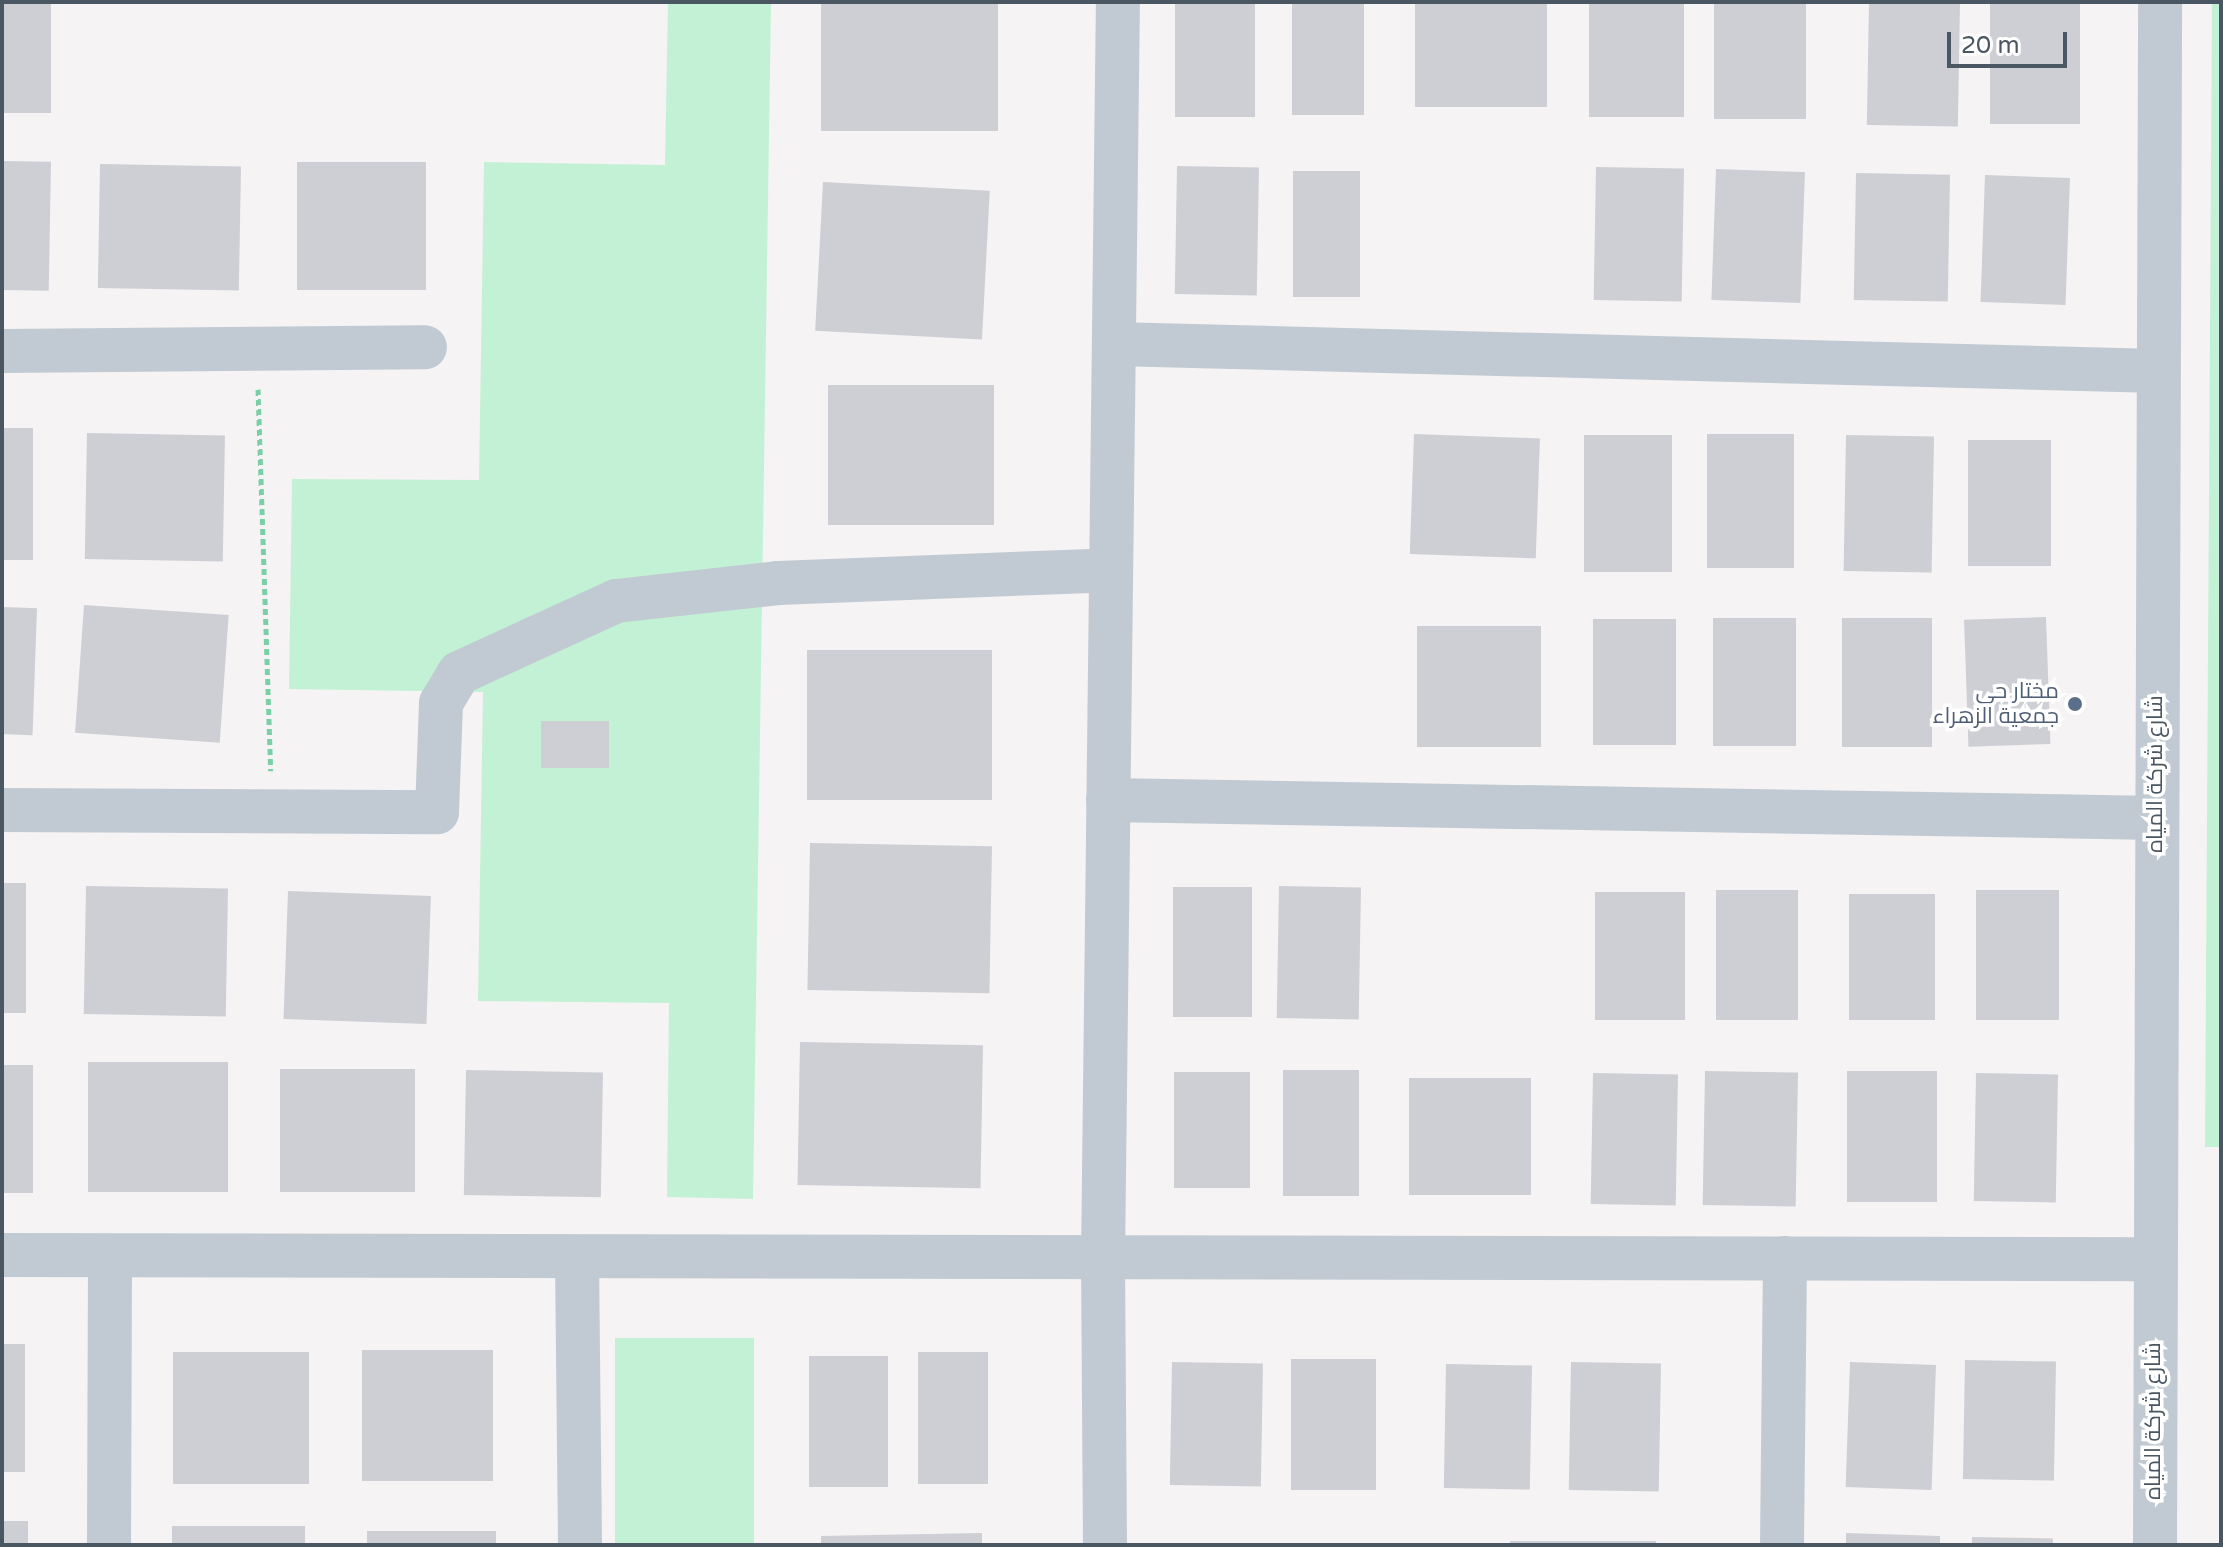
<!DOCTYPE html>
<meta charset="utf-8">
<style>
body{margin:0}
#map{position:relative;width:2223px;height:1547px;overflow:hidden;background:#f5f3f3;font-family:"Varela Round",Cairo,sans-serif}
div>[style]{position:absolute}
.green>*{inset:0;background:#c3f1d5;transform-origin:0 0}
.building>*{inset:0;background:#cdcfd5;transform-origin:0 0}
.path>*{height:5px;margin-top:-2.5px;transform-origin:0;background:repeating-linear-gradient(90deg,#7ad0a6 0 6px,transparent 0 10px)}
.minor>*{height:44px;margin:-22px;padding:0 22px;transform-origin:22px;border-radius:22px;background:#c1cad2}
.dots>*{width:22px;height:22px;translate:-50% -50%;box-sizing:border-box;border:4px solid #fff;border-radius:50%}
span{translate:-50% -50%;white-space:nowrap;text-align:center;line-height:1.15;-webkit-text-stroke:7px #fff;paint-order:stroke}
.service-label{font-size:22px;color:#4e5e75}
.right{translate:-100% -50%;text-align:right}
.street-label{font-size:22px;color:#4a5661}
.frame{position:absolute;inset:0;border:4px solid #4a5661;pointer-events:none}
.scale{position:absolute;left:1947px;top:32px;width:120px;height:36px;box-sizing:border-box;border:4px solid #4a5661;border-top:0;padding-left:10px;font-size:24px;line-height:28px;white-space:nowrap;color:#4a5661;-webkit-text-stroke:6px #fff;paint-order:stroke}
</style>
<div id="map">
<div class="green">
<div style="clip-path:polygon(668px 2px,771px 2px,753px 1199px,667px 1197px,669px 1003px,478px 1001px,483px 692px,289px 689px,292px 479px,479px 480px,484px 162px,665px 165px)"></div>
<div style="clip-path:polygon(2212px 2px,2221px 2px,2221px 1147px,2205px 1147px)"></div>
<div style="left:754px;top:1338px;width:207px;height:139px;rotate:90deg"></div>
</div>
<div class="building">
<div style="left:2px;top:2px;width:49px;height:111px"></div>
<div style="left:821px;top:2px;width:177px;height:129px"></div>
<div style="left:1175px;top:2px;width:80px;height:115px"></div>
<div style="left:1292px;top:2px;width:72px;height:113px"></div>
<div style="left:1415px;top:2px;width:132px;height:105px"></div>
<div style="left:1589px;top:2px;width:95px;height:115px"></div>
<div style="left:1714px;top:2px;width:92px;height:117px"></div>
<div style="left:1869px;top:2px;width:91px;height:123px;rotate:1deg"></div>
<div style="left:1990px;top:2px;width:90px;height:122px"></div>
<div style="left:2px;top:161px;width:49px;height:129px;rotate:1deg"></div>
<div style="left:297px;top:162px;width:129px;height:128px"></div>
<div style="left:100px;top:164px;width:141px;height:124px;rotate:1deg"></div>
<div style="left:1177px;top:166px;width:82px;height:128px;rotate:1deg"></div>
<div style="left:1596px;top:167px;width:88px;height:133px;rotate:1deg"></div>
<div style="left:1716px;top:169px;width:89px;height:131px;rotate:2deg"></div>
<div style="left:1293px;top:171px;width:67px;height:126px"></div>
<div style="left:1856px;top:173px;width:94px;height:127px;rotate:1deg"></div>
<div style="left:1985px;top:175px;width:85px;height:127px;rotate:2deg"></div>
<div style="left:823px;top:182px;width:167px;height:149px;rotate:3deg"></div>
<div style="left:828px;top:385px;width:166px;height:140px"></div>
<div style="left:2px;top:428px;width:31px;height:132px"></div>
<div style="left:87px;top:433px;width:138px;height:126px;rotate:1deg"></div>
<div style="left:1414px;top:434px;width:126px;height:120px;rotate:2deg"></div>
<div style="left:1707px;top:434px;width:87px;height:134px"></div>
<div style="left:1584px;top:435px;width:88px;height:137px"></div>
<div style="left:1846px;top:435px;width:88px;height:136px;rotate:1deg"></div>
<div style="left:1968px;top:440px;width:83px;height:126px"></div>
<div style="left:84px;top:605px;width:145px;height:128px;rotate:4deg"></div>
<div style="left:2px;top:607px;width:35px;height:127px;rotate:2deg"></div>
<div style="left:2046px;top:617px;width:127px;height:82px;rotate:88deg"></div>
<div style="left:1713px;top:618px;width:83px;height:128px"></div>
<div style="left:1842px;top:618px;width:90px;height:129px"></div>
<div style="left:1593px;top:619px;width:83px;height:126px"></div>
<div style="left:1541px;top:626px;width:121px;height:124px;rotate:90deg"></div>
<div style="left:992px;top:650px;width:150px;height:185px;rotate:90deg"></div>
<div style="left:541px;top:721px;width:68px;height:47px"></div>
<div style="left:810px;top:843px;width:182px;height:147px;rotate:1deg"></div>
<div style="left:2px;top:883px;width:24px;height:130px"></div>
<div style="left:86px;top:886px;width:142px;height:128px;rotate:1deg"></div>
<div style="left:1279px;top:886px;width:82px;height:132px;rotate:1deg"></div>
<div style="left:1173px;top:887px;width:79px;height:130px"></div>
<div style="left:1716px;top:890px;width:82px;height:130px"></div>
<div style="left:2059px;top:890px;width:130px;height:83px;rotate:90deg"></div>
<div style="left:288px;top:891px;width:143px;height:128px;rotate:2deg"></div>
<div style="left:1685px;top:892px;width:128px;height:90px;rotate:90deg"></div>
<div style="left:1849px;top:894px;width:86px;height:126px"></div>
<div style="left:800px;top:1042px;width:183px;height:143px;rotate:1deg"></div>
<div style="left:88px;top:1062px;width:140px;height:130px"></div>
<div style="left:2px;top:1065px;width:31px;height:128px"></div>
<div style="left:280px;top:1069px;width:135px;height:123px"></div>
<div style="left:466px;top:1070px;width:137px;height:125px;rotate:1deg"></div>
<div style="left:1283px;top:1070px;width:76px;height:126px"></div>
<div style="left:1705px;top:1071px;width:93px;height:134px;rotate:1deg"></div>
<div style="left:1847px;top:1071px;width:90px;height:131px"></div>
<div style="left:1174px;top:1072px;width:76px;height:116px"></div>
<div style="left:1593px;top:1073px;width:85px;height:131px;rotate:1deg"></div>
<div style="left:1976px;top:1073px;width:82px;height:128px;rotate:1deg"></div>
<div style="left:1409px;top:1078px;width:122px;height:117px"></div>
<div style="left:2px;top:1344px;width:23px;height:128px"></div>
<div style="left:362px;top:1350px;width:131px;height:131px"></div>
<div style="left:173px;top:1352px;width:136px;height:132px"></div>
<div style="left:988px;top:1352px;width:132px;height:70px;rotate:90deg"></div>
<div style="left:809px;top:1356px;width:79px;height:131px"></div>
<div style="left:1291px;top:1359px;width:85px;height:131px"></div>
<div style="left:1965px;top:1360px;width:91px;height:119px;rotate:1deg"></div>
<div style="left:1172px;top:1362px;width:91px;height:123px;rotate:1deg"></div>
<div style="left:1571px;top:1362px;width:90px;height:128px;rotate:1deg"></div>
<div style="left:1850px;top:1362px;width:86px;height:125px;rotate:2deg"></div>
<div style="left:1446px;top:1364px;width:86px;height:124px;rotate:1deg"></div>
<div style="left:2px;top:1521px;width:26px;height:24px"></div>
<div style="left:305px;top:1526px;width:19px;height:133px;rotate:90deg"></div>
<div style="left:496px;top:1531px;width:14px;height:129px;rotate:90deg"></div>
<div style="clip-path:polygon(982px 1533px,982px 1545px,821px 1545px,821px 1536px)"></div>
<div style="clip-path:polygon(1846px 1533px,1940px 1536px,1940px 1545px,1846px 1545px)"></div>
<div style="left:1972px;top:1537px;width:81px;height:8px;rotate:1deg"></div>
<div style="left:1510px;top:1541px;width:146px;height:4px"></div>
</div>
<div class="path">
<div style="left:258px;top:389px;width:382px;rotate:88.1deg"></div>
</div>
<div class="minor">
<div style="left:1114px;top:344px;width:1044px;rotate:1.48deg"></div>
<div style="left:2px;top:351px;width:423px;rotate:-0.5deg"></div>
<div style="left:1108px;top:800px;width:1048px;rotate:0.98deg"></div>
<div style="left:2px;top:810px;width:435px;rotate:0.3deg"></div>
<div style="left:437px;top:812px;width:109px;rotate:-87.9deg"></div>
<div style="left:441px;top:703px;width:35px;rotate:-59deg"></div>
<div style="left:459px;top:673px;width:173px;rotate:-24.6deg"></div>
<div style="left:616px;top:601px;width:163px;rotate:-6.3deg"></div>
<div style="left:778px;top:583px;width:333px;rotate:-2.2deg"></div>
<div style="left:2px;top:1255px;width:2151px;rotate:0.11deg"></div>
<div style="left:577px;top:1258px;width:287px;rotate:89.4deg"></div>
<div style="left:109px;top:1545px;width:287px;rotate:-89.8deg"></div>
<div style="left:1105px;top:1545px;width:287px;rotate:-90.4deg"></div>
<div style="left:1103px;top:1258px;width:1256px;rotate:-89.32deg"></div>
<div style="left:1782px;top:1545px;width:287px;rotate:-89.4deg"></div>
<div style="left:2155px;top:1545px;width:1543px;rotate:-89.81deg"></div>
</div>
<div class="dots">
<div style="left:2075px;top:704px;background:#5c6f8a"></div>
</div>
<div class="service-label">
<span class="right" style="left:2059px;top:704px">مختار حي<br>جمعية الزهراء</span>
</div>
<div class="street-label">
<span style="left:2156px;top:774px;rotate:-90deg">شارع شركة المياه</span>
<span style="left:2154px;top:1421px;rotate:-90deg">شارع شركة المياه</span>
</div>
<div class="frame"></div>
<div class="scale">20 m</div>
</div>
